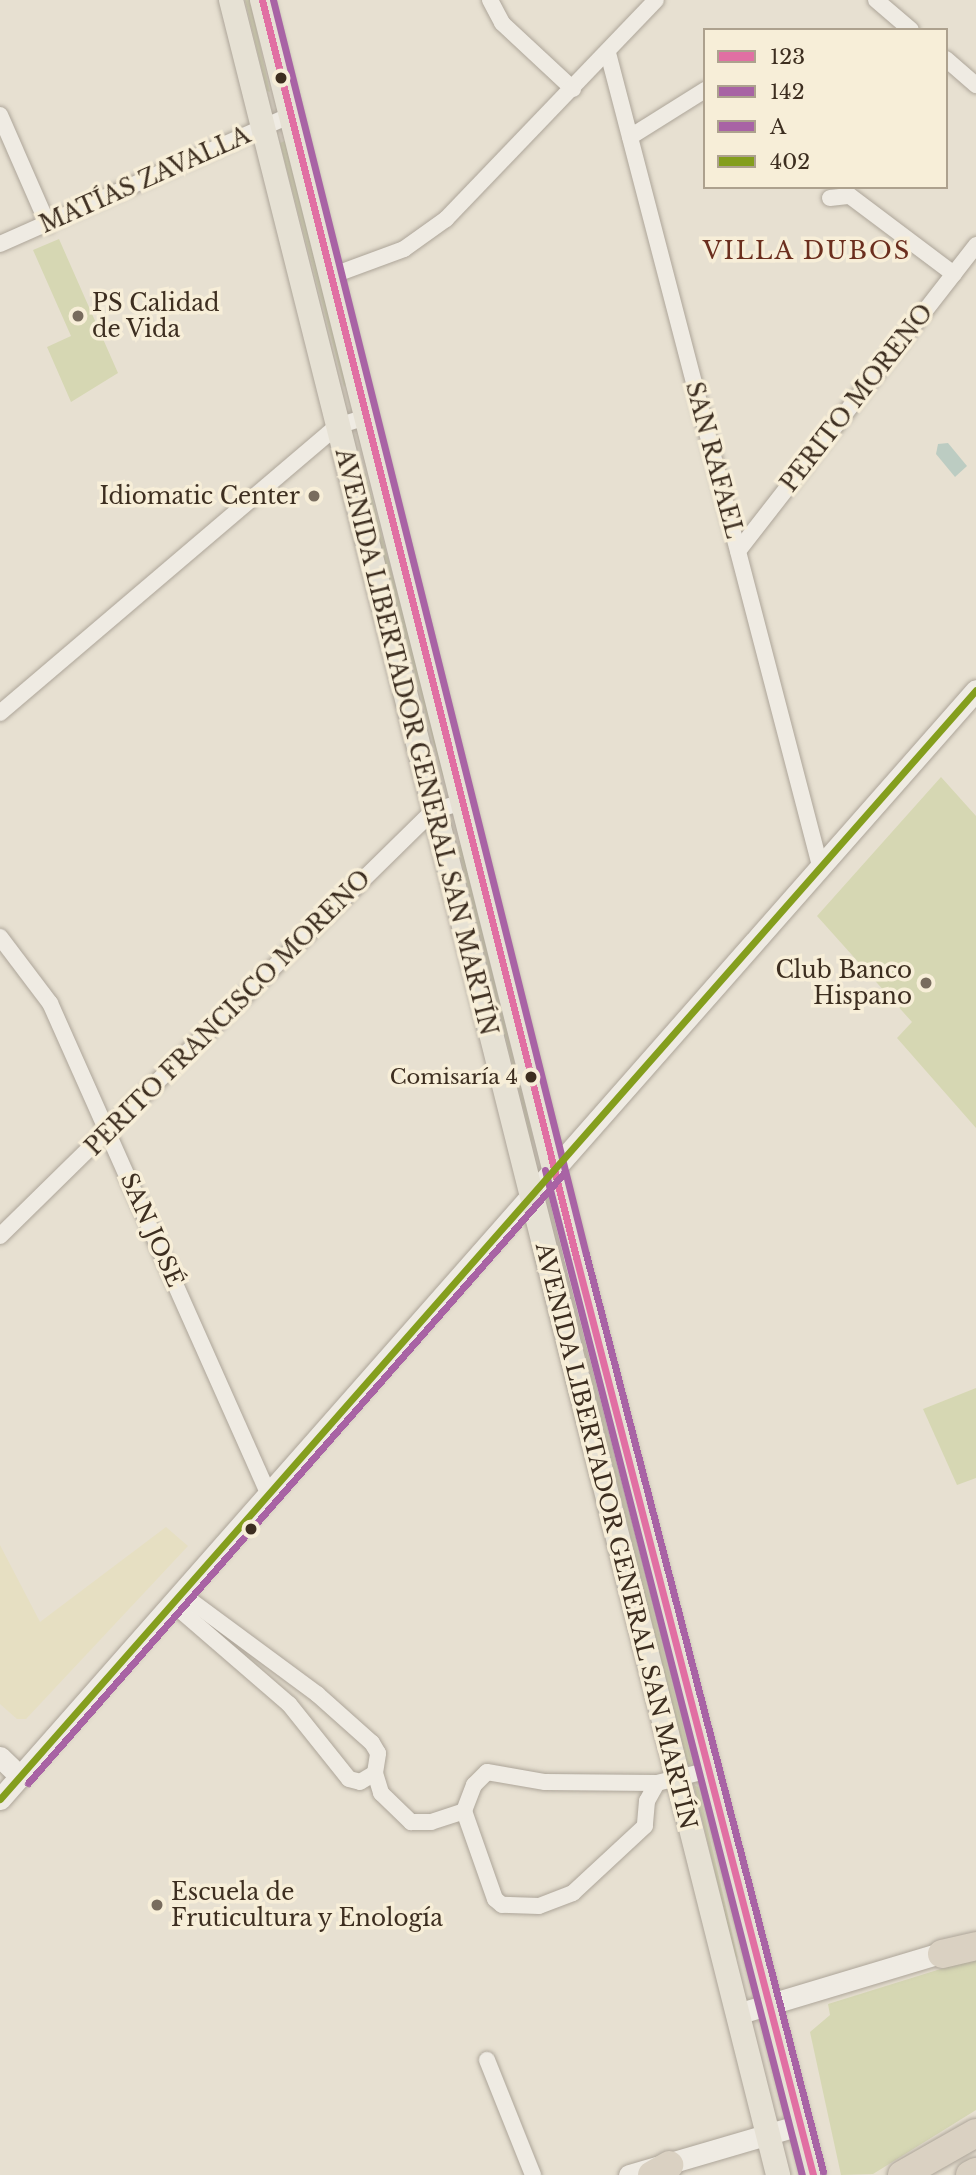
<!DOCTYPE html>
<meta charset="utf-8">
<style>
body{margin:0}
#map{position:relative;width:976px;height:2175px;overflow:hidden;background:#e7e0d1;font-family:"Libre Baskerville",serif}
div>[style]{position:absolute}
.farmland>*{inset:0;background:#e6dfc2}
.green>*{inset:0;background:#d6d7b3;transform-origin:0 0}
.water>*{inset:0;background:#bcccc2}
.roads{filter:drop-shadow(0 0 2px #ada599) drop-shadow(0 0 2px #ada599)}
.street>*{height:16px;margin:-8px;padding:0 8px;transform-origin:8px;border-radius:8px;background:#efebe3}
.secondary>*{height:21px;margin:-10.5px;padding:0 10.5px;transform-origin:10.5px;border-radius:10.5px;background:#efebe3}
.primary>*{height:24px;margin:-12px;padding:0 12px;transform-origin:12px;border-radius:12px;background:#e6e1d4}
.highway>*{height:28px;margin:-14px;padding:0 14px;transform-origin:14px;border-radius:14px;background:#dad1c2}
.bus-1>*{height:7px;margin:-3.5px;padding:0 3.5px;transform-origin:3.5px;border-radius:3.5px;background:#e16fa3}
.bus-2>*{height:7px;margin:-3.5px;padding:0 3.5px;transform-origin:3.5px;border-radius:3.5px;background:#a863a4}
.bus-3>*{height:7px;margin:-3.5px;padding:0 3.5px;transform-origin:3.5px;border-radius:3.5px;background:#a863a5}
.bus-4>*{height:7px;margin:-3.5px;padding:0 3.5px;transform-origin:3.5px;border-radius:3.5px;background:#849e1d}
.dots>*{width:19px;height:19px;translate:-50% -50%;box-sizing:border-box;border:4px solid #f7eed8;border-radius:50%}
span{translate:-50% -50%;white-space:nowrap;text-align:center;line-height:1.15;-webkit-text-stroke:7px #f7eed8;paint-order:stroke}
.bus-label{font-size:21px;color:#3d2e20}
.right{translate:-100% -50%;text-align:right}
.street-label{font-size:23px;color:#3d2e20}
.poi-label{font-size:23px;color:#3d2e20}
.left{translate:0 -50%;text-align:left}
.neighbourhood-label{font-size:24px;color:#6b2e1e;letter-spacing:2px}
.legend{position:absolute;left:703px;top:28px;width:245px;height:161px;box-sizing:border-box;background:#f7eed8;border:2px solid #ada18e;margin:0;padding:9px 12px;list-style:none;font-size:21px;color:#3d2e20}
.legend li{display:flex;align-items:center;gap:14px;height:35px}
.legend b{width:35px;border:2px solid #ada18e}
</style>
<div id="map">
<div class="farmland">
<div style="clip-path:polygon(166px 1527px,188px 1546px,26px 1719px,17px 1719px,0 1704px,0 1545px,40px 1622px)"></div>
</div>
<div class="green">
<div style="clip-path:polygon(245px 0,250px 0,270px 92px,267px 91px)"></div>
<div style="clip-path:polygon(285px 141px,346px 384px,344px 387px,280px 143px)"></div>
<div style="clip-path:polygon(59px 239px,118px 373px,71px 402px,47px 347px,71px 336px,33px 250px)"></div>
<div style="left:365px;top:472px;width:315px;height:4px;rotate:75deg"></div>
<div style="clip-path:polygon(941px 777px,976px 816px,976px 1128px,897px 1038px,912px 1022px,817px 916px)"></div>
<div style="clip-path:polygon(461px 844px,533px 1139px,532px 1142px,458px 847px)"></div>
<div style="clip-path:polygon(563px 1263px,692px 1762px,690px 1765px,687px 1764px)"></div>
<div style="clip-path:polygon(976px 1388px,976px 1478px,957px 1485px,923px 1409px)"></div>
<div style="clip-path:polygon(694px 1785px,698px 1787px,738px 1959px,735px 1956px)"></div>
<div style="clip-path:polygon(976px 1958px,976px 2110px,873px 2174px,841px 2175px,810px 2032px,830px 2015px,828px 2004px)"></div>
</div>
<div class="water">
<div style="clip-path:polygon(948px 443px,967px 466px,955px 477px,936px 454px,938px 444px)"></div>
</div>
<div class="roads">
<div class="street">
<div style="left:490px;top:0;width:26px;rotate:62deg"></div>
<div style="left:502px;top:23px;width:97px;rotate:42.9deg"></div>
<div style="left:876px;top:0;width:46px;rotate:40.6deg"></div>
<div style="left:608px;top:53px;width:840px;rotate:75.38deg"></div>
<div style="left:946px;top:59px;width:40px;rotate:41deg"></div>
<div style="left:0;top:115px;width:120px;rotate:66.4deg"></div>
<div style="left:630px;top:137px;width:89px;rotate:-32.1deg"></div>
<div style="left:830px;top:198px;width:20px;rotate:-6deg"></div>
<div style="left:850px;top:196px;width:130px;rotate:36.9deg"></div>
<div style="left:0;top:244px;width:318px;rotate:-23.9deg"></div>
<div style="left:331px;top:276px;width:78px;rotate:-20.3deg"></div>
<div style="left:404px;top:249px;width:52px;rotate:-35.5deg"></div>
<div style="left:446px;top:219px;width:303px;rotate:-46.2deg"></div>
<div style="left:738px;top:551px;width:388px;rotate:-52.1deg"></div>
<div style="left:0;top:713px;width:443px;rotate:-40.4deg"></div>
<div style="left:337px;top:426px;width:31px;rotate:-17deg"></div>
<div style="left:0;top:937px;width:83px;rotate:52.9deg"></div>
<div style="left:50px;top:1003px;width:539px;rotate:66.01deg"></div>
<div style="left:0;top:1236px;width:607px;rotate:-44.47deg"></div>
<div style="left:433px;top:811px;width:31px;rotate:-17deg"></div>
<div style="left:173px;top:1604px;width:153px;rotate:40.8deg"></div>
<div style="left:289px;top:1704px;width:96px;rotate:51.3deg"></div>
<div style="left:349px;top:1779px;width:11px;rotate:15deg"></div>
<div style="left:360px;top:1782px;width:17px;rotate:-31deg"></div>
<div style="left:375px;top:1773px;width:20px;rotate:-81deg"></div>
<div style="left:378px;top:1753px;width:12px;rotate:-121deg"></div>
<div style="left:372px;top:1743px;width:74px;rotate:-138.3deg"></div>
<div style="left:317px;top:1694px;width:168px;rotate:-143.5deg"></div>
<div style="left:375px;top:1773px;width:21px;rotate:73deg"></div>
<div style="left:381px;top:1793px;width:42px;rotate:44deg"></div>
<div style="left:411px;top:1822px;width:20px"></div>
<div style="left:431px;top:1822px;width:35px;rotate:-18deg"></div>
<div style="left:657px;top:1783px;width:21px;rotate:119deg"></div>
<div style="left:647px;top:1801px;width:25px;rotate:95deg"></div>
<div style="left:645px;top:1826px;width:98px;rotate:137.1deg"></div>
<div style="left:573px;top:1893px;width:36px;rotate:159deg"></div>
<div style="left:539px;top:1906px;width:37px;rotate:-178deg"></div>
<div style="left:502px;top:1905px;width:9px;rotate:-139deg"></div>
<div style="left:495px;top:1899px;width:93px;rotate:-109.4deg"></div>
<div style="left:464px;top:1811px;width:28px;rotate:-69deg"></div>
<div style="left:474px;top:1785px;width:18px;rotate:-45deg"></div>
<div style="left:487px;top:1772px;width:59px;rotate:9.8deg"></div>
<div style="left:545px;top:1782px;width:112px;rotate:0.5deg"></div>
<div style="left:657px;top:1783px;width:54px;rotate:-14deg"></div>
<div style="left:487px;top:2060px;width:124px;rotate:68.2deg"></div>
</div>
<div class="secondary">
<div style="left:0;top:1757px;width:28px;rotate:44deg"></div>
<div style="left:0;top:1799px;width:1477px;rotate:-48.65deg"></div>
<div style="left:737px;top:2014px;width:227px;rotate:-16.7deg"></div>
<div style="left:629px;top:2175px;width:178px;rotate:-16.3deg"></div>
</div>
<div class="primary">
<div style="left:231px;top:0;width:2243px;rotate:75.88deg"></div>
<div style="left:262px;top:0;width:1296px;rotate:75.97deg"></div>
<div style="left:576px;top:1257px;width:948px;rotate:75.52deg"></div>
</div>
<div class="highway">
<div style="left:942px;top:1954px;width:35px;rotate:-13deg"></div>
<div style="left:652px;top:2175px;width:20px;rotate:-30deg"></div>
<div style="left:902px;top:2175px;width:85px;rotate:-29.6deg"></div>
<div style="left:970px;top:2175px;width:7px;rotate:-27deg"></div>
</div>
</div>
<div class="bus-1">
<div style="left:262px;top:0;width:1296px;rotate:75.97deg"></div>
<div style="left:576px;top:1257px;width:948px;rotate:75.52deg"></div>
</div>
<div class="bus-2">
<div style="left:545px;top:1170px;width:1037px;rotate:75.66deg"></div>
<div style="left:28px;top:1783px;width:811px;rotate:-48.7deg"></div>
</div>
<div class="bus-3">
<div style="left:273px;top:0;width:1292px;rotate:75.99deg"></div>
<div style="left:586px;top:1254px;width:948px;rotate:75.52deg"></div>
</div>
<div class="bus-4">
<div style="left:0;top:1799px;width:1477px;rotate:-48.65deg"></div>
</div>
<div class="dots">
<div style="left:281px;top:78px;background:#3d2e20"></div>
<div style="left:78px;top:316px;background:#786c5e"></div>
<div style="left:314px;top:496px;background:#786c5e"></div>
<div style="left:926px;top:983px;background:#786c5e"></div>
<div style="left:531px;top:1077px;background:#3d2e20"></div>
<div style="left:251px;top:1529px;background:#3d2e20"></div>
<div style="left:157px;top:1905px;background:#786c5e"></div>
</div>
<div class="bus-label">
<span class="right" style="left:518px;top:1077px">Comisaría 4</span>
</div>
<div class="street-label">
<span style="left:145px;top:180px;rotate:-24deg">MATÍAS ZAVALLA</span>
<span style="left:857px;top:398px;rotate:-52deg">PERITO MORENO</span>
<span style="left:714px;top:460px;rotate:75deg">SAN RAFAEL</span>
<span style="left:416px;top:742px;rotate:76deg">AVENIDA LIBERTADOR GENERAL SAN MARTÍN</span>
<span style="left:228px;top:1013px;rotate:-45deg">PERITO FRANCISCO MORENO</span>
<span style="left:152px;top:1230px;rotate:66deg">SAN JOSÉ</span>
<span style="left:616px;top:1536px;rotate:76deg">AVENIDA LIBERTADOR GENERAL SAN MARTÍN</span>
</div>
<div class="poi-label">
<span class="left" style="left:92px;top:316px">PS Calidad<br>de Vida</span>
<span class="right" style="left:300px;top:496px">Idiomatic Center</span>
<span class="right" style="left:912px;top:983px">Club Banco<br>Hispano</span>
<span class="left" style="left:171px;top:1905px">Escuela de<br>Fruticultura y Enología</span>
</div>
<div class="neighbourhood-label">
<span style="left:807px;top:251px">VILLA DUBOS</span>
</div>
<ul class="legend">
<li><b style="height:9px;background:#e16fa3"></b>123</li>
<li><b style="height:9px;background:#a863a4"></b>142</li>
<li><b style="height:9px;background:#a863a5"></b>A</li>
<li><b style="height:9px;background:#849e1d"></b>402</li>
</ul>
</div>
